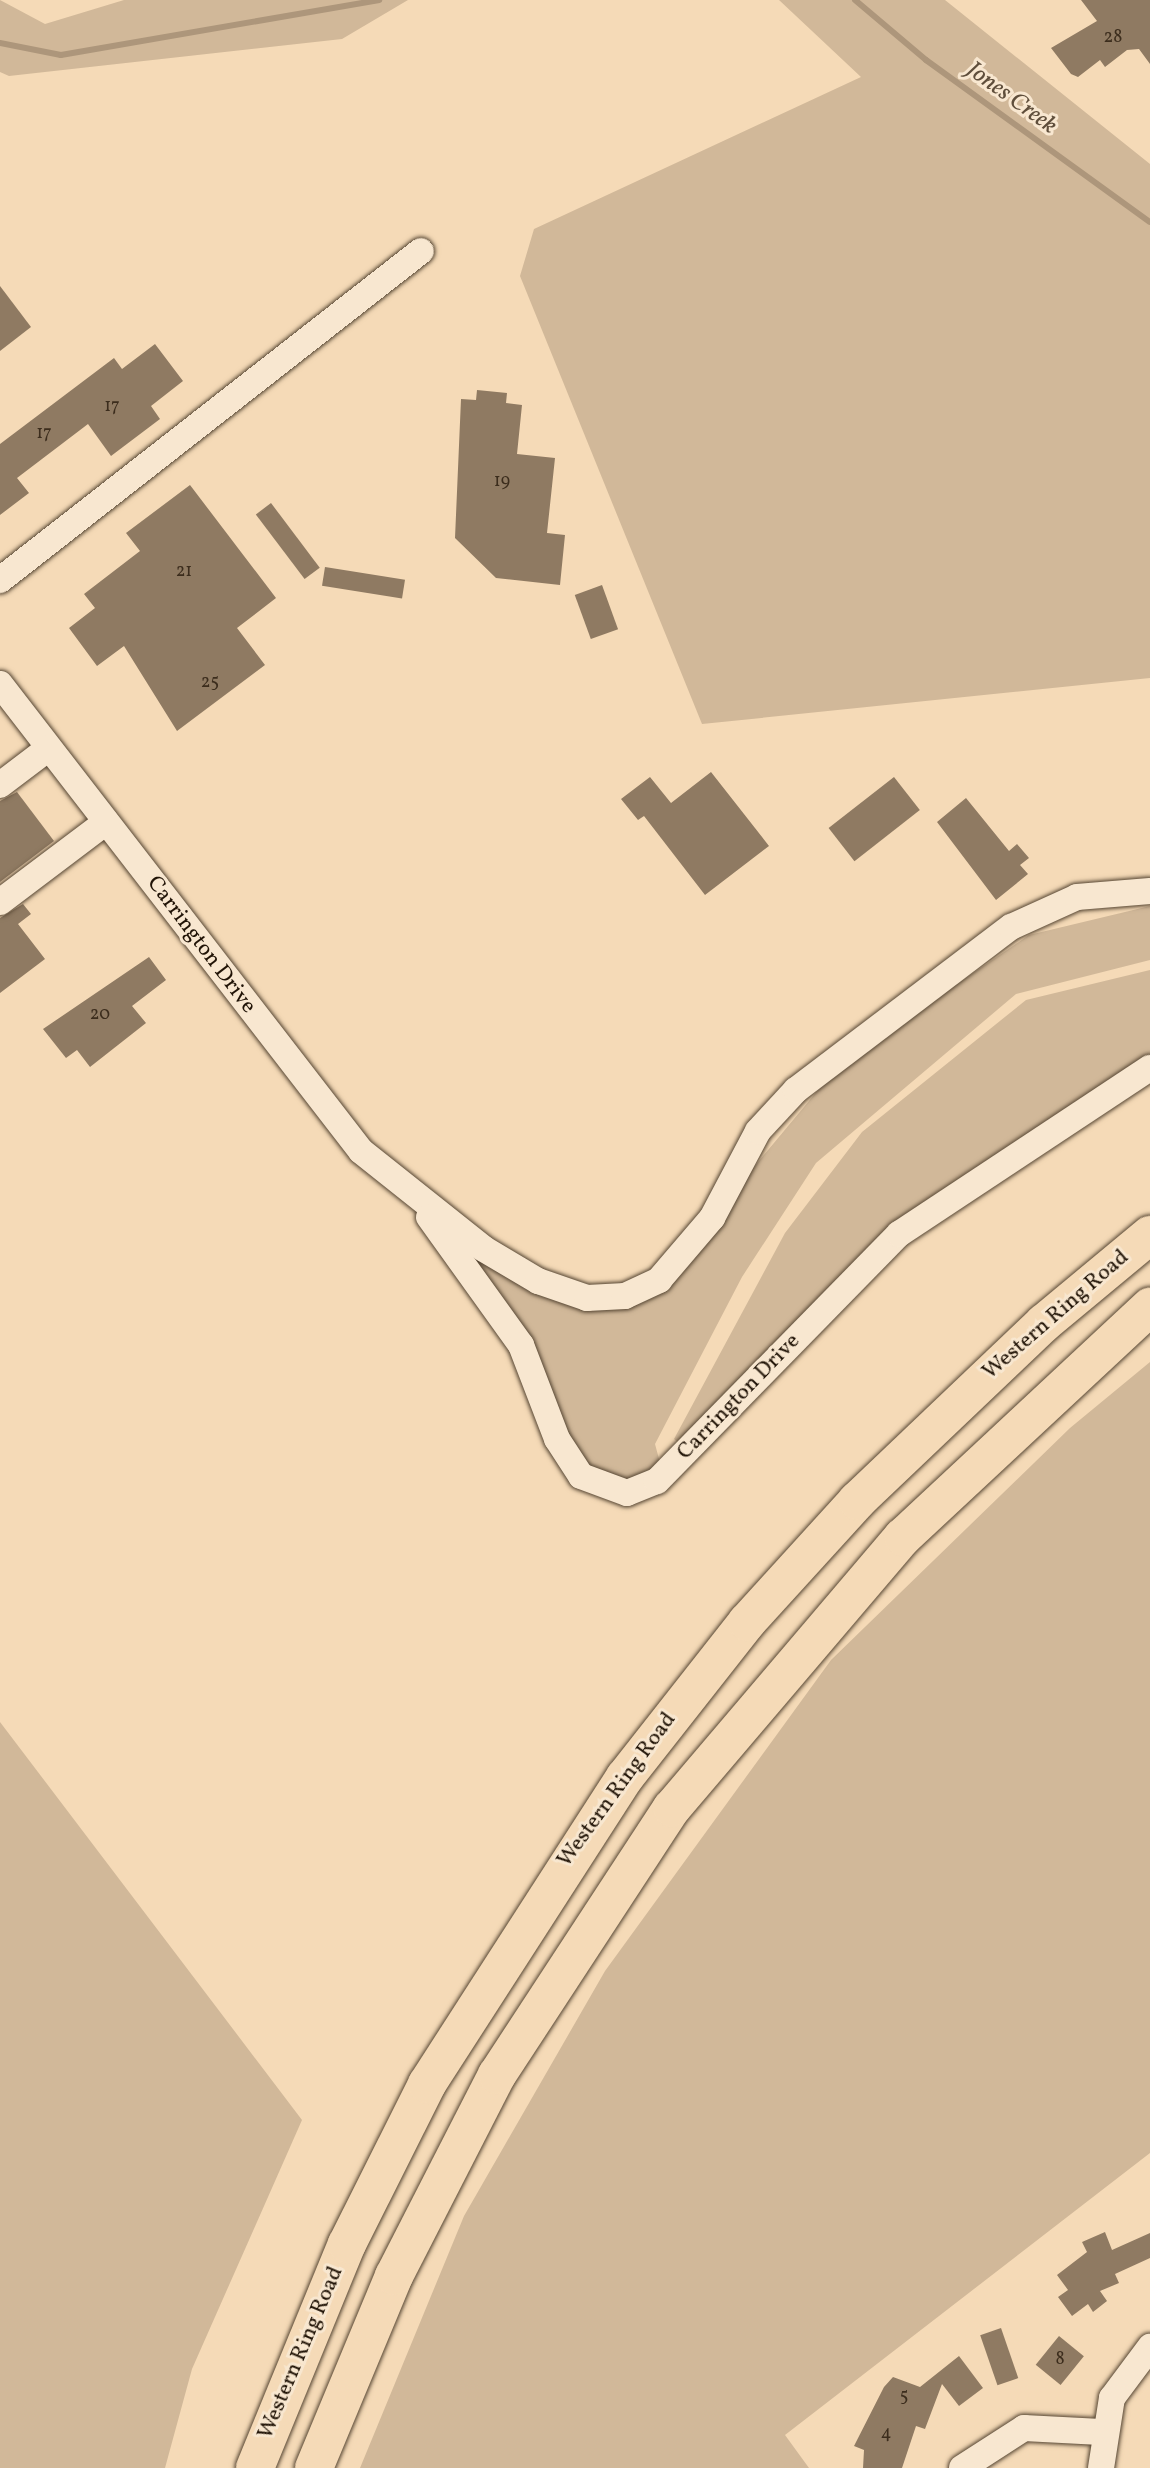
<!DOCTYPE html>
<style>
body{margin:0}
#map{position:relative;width:1150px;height:2468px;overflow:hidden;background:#f5dab7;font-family:Vollkorn,serif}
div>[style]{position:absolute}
.green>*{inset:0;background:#d1b899}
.stream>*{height:6px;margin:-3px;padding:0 3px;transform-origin:3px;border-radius:3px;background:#ad967b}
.building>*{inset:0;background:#8f7a62;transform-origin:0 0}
.roads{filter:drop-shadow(0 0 2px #554532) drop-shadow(0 0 2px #554532)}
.minor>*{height:26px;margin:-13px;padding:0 13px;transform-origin:13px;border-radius:13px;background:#f8e7d0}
.highway>*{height:38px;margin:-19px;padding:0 19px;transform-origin:19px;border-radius:19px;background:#f5dab7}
span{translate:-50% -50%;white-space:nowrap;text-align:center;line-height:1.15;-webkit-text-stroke:6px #f8e7d0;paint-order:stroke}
.number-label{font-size:18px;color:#3c2d1d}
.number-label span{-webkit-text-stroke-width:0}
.street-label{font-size:22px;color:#201306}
.water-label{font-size:24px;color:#5f4e3b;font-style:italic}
</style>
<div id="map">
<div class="green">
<div style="clip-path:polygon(0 0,45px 24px,124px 0,408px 0,342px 39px,9px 76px,0 72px)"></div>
<div style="clip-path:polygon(779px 0,945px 0,1150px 164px,1150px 678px,702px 724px,520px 276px,534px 229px,861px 77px)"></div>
<div style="clip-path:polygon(1150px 906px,1150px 960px,1016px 994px,816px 1163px,742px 1277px,655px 1444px,662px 1470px,657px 1481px,581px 1476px,464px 1251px,544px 1295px,648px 1294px,839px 1065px,1029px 935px)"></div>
<div style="clip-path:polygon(1150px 970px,1150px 1068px,938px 1205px,687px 1450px,674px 1439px,785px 1233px,862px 1132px,1026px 1000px)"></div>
<div style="clip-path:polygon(1150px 1362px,1150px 2153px,785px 2435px,809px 2468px,360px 2468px,464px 2216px,605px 1971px,831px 1660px,1070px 1428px)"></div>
<div style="clip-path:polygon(0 1722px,302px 2120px,192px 2369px,165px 2468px,0 2468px)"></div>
</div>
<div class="stream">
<div style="left:855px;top:0;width:93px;rotate:40.2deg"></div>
<div style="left:926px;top:60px;width:276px;rotate:35.9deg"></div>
<div style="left:0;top:43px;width:62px;rotate:11.1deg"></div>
<div style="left:61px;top:55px;width:323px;rotate:-9.8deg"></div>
</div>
<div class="building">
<div style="clip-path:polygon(1081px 0,1150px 0,1150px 64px,1139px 49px,1127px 50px,1105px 67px,1100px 60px,1078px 77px,1071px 74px,1051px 48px,1097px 21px)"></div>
<div style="clip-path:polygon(0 286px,31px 327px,0 351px)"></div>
<div style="clip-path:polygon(155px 344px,183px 381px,151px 406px,160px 419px,111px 456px,88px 424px,17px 478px,29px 493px,0 515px,0 444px,114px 358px,122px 369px)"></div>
<div style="clip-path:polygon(477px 390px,507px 393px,506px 403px,522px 405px,517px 454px,555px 458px,547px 533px,565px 535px,560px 585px,496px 578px,455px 538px,461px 399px,476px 400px)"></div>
<div style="clip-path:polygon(190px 485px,276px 598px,237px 628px,265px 665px,177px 731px,124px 646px,97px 666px,69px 628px,95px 608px,84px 594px,140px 551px,126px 533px)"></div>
<div style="left:271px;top:503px;width:81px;height:19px;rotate:53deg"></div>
<div style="left:325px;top:567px;width:81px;height:19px;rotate:9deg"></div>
<div style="left:602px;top:585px;width:47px;height:29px;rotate:70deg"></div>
<div style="clip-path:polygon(711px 772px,769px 846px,705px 895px,644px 816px,638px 820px,621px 799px,650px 777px,671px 803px)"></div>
<div style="left:894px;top:777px;width:42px;height:83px;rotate:52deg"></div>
<div style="clip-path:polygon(17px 792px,54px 841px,0 882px,0 801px)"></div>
<div style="clip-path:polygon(966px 798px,1009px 851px,1017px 844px,1029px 858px,1020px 865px,1028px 874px,996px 900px,937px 822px)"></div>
<div style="clip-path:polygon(23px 904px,31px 914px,18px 924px,45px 959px,0 993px,0 918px)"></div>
<div style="clip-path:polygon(149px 957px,166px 980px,132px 1006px,146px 1023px,90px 1067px,77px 1050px,66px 1058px,43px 1029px)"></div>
<div style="clip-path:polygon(1105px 2232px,1112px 2250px,1150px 2233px,1150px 2258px,1115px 2274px,1119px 2283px,1100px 2291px,1107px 2301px,1093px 2312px,1088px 2304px,1072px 2316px,1058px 2297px,1068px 2290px,1057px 2275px,1087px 2252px,1082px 2242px)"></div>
<div style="left:1001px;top:2328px;width:53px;height:22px;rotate:71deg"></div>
<div style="left:1059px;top:2336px;width:32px;height:37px;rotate:39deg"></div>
<div style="clip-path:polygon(959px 2356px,983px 2388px,959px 2406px,942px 2384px,925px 2429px,916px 2426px,902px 2468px,863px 2468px,864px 2450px,854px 2446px,884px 2387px,893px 2377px,920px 2387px)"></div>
</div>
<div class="roads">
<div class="minor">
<div style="left:0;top:580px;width:534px;rotate:-38.01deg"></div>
<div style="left:0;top:684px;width:590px;rotate:52.3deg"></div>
<div style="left:361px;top:1151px;width:157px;rotate:38.5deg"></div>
<div style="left:484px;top:1249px;width:63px;rotate:30.7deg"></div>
<div style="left:538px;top:1281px;width:52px;rotate:19.1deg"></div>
<div style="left:587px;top:1298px;width:38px;rotate:-3deg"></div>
<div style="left:625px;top:1296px;width:38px;rotate:-25deg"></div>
<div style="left:659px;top:1280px;width:82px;rotate:-49.5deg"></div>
<div style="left:712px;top:1218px;width:98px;rotate:-62.1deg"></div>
<div style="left:758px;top:1131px;width:56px;rotate:-47.2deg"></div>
<div style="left:796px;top:1090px;width:270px;rotate:-37.2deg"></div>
<div style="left:1011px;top:927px;width:72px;rotate:-24.4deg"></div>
<div style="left:1077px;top:897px;width:73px;rotate:-4.7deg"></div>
<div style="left:0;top:785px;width:61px;rotate:-37.1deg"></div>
<div style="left:0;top:902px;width:133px;rotate:-37deg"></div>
<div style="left:429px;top:1217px;width:158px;rotate:54.3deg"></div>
<div style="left:521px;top:1345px;width:101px;rotate:69deg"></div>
<div style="left:557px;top:1439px;width:44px;rotate:57deg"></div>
<div style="left:581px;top:1476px;width:49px;rotate:20.3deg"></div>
<div style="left:627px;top:1493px;width:32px;rotate:-22deg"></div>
<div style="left:657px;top:1481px;width:346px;rotate:-45.6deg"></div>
<div style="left:899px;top:1234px;width:301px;rotate:-33.5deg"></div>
<div style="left:962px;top:2468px;width:74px;rotate:-32.8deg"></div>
<div style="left:1024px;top:2428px;width:77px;rotate:3deg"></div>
<div style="left:1101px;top:2468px;width:71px;rotate:-81.1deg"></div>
<div style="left:1112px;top:2398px;width:64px;rotate:-53.3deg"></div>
</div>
<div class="highway">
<div style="left:255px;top:2468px;width:242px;rotate:-67.7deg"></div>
<div style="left:347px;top:2244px;width:179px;rotate:-63.4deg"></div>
<div style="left:427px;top:2084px;width:365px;rotate:-57.2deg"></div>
<div style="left:625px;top:1777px;width:197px;rotate:-51.8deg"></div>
<div style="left:747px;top:1622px;width:164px;rotate:-47.7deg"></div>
<div style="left:857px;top:1501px;width:258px;rotate:-43.6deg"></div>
<div style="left:1044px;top:1323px;width:138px;rotate:-39.7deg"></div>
<div style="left:314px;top:2468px;width:208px;rotate:-67.4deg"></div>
<div style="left:394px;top:2276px;width:226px;rotate:-62.9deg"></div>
<div style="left:497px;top:2075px;width:319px;rotate:-56.8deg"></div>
<div style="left:672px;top:1808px;width:356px;rotate:-49.6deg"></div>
<div style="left:903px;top:1537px;width:338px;rotate:-43deg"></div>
</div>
</div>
<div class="number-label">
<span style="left:1113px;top:38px">28</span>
<span style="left:112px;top:407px">17</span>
<span style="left:44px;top:434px">17</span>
<span style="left:502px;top:482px">19</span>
<span style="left:184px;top:572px">21</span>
<span style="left:210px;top:683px">25</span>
<span style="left:100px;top:1015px">20</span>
<span style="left:1060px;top:2360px">8</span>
<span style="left:904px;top:2397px">5</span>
<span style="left:886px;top:2434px">4</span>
</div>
<div class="street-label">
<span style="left:201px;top:945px;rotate:53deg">Carrington Drive</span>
<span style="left:1056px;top:1315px;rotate:-41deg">Western Ring Road</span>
<span style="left:739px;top:1397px;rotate:-46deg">Carrington Drive</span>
<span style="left:617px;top:1790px;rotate:-54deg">Western Ring Road</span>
<span style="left:301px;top:2353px;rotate:-67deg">Western Ring Road</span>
</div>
<div class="water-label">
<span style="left:1011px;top:99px;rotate:36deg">Jones Creek</span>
</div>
</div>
